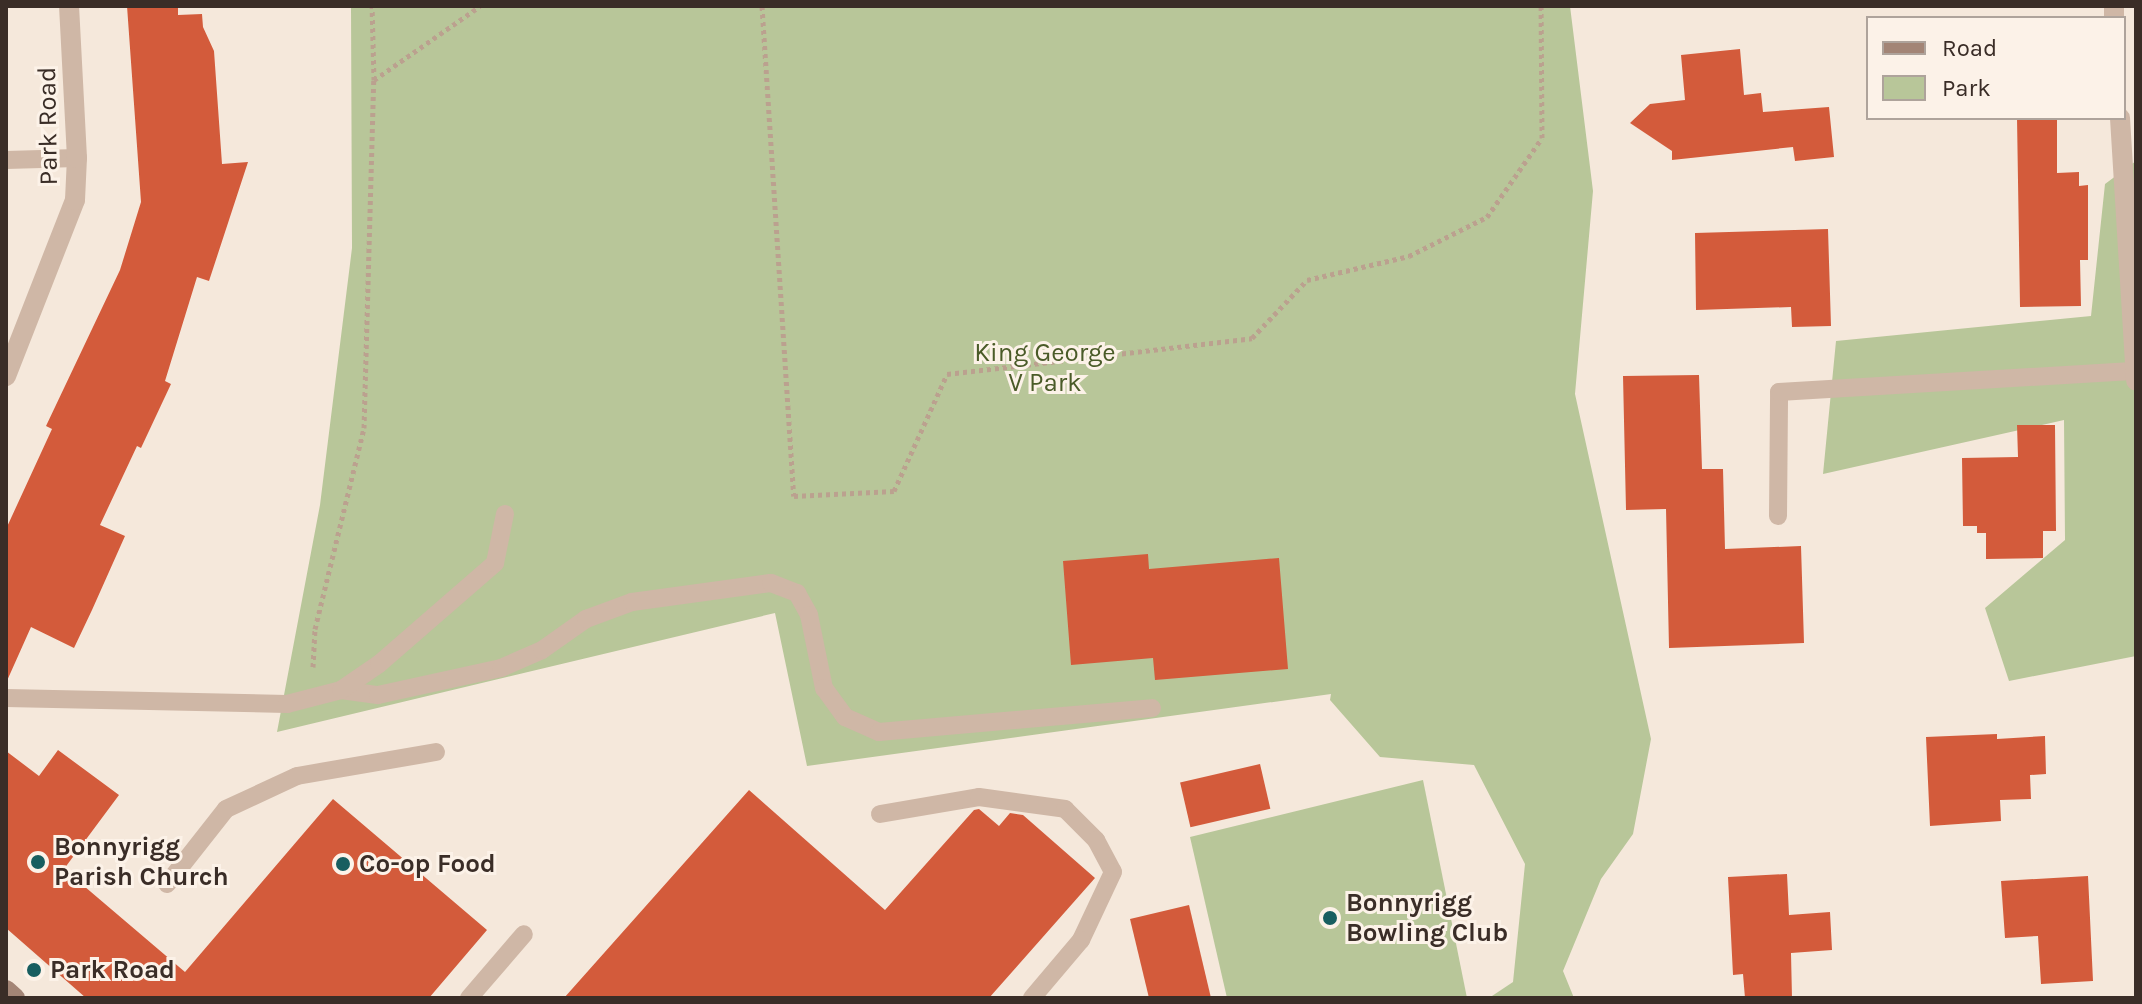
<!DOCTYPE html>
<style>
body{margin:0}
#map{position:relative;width:2142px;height:1004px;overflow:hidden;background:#f5e8db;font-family:Karla,sans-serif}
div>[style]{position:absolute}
.green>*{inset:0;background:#b8c699}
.building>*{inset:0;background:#d35b3b;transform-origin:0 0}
.path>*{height:5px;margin-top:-2.5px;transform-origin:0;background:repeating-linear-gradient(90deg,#bba18f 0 4px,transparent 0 8px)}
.service>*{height:18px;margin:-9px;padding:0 9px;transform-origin:9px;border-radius:9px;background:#cfb7a6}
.minor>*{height:20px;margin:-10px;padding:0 10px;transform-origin:10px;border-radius:10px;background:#cfb7a6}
.secondary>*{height:20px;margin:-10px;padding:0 10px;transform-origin:10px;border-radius:10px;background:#a38576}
.dots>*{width:22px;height:22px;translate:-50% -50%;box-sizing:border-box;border:4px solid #fcf2e8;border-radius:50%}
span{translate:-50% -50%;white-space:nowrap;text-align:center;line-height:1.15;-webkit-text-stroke:6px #fcf2e8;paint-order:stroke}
.street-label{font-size:26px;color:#3a2d27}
.park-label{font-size:26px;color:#4a5b28}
.poi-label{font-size:26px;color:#3a2d27;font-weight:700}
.left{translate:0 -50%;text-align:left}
.frame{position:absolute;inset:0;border:8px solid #3a2d27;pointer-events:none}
.legend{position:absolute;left:1866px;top:16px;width:260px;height:104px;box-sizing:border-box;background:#fcf2e8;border:2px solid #aea39b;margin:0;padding:10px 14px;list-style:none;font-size:24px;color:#3a2d27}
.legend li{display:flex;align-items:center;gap:16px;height:40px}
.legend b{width:40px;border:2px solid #aea39b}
</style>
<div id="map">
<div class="green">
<div style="clip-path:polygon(351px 6px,1570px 6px,1593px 191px,1575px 394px,1651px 739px,1633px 834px,1601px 879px,1563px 971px,1574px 998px,1489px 998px,1513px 982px,1525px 864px,1474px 765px,1380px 757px,1330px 700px,1331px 694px,807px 766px,775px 613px,277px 732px,320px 505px,352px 248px)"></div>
<div style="clip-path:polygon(2136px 161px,2136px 656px,2009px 681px,1985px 608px,2065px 540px,2064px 420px,1823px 474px,1836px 341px,2091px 316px,2105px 184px)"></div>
<div style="clip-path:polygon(1423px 780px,1467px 998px,1227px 998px,1190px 837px)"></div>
</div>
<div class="building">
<div style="clip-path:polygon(127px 6px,178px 6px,178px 15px,202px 14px,203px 27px,214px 51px,222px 164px,248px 162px,209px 281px,197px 277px,165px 381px,171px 384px,141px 448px,137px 446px,100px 525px,125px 536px,92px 610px,74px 648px,31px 627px,6px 683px,6px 529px,52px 429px,46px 426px,120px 270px,141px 202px)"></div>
<div style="clip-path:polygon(1740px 49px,1744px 95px,1761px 93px,1763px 112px,1829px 107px,1834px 157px,1795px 161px,1793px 147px,1672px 160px,1672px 151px,1630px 123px,1650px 104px,1685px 100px,1681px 55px)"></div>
<div style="clip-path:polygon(2017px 118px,2057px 118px,2057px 173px,2079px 172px,2079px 186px,2088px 185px,2088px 260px,2080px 260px,2081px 306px,2020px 307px)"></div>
<div style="clip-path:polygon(1828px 229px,1831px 326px,1792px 327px,1791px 307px,1696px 310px,1695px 233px)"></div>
<div style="clip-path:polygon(1699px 375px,1702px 469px,1723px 469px,1725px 549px,1801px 546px,1804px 643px,1669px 648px,1666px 509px,1626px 510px,1623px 376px)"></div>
<div style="clip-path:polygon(2017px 425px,2055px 425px,2056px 531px,2043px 531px,2043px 558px,1986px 559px,1986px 533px,1977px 533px,1977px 526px,1963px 526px,1962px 458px,2018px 457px)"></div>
<div style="clip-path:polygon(1148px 554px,1149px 569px,1279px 558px,1288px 669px,1155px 680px,1153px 658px,1071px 665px,1063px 561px)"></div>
<div style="clip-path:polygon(1997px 734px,1997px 739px,2045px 736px,2046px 774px,2030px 775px,2031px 799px,2000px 800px,2001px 821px,1930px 826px,1926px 737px)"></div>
<div style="clip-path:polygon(58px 750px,119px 795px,64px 869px,185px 972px,333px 799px,487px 930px,429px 998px,86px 998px,6px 928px,6px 751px,39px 776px)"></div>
<div style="left:1260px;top:764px;width:46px;height:82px;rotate:77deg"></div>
<div style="clip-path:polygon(749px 790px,885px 910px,974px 810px,979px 809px,999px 826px,1010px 813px,1023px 815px,1095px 878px,989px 998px,564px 998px)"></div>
<div style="clip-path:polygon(1787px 874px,1789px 915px,1830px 912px,1832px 950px,1791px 953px,1792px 998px,1745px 998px,1743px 974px,1733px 975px,1728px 877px)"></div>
<div style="clip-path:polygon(2088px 876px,2093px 981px,2041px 984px,2038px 936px,2005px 938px,2001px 881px)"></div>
<div style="clip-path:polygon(1189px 905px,1211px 998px,1149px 998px,1130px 919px)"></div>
</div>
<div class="path">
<div style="left:762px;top:6px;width:491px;rotate:86.3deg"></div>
<div style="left:794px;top:496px;width:100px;rotate:-2.9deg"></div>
<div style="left:894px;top:491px;width:128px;rotate:-65.6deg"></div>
<div style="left:947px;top:374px;width:307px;rotate:-6.7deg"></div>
<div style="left:1252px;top:338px;width:80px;rotate:-46.5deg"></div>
<div style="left:1307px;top:280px;width:105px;rotate:-13.2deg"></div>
<div style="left:1409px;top:256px;width:87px;rotate:-26.6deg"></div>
<div style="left:1487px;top:217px;width:96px;rotate:-55.2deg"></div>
<div style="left:1542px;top:138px;width:132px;rotate:-90.4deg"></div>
<div style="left:374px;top:80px;width:129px;rotate:-34.9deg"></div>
<div style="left:313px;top:667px;width:38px;rotate:-87deg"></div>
<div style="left:315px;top:629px;width:207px;rotate:-76.3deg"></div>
<div style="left:364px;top:428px;width:348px;rotate:-88.4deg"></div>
<div style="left:374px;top:80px;width:74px;rotate:-91.5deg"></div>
</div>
<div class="service">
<div style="left:6px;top:160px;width:71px;rotate:-1.6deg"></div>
<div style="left:1778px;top:516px;width:124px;rotate:-89.5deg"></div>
<div style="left:1779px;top:392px;width:358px;rotate:-3.4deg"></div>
<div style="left:341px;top:690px;width:37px;rotate:8deg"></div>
<div style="left:378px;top:695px;width:126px;rotate:-12.4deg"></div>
<div style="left:501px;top:668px;width:45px;rotate:-23.7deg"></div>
<div style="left:542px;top:650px;width:54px;rotate:-35.2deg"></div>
<div style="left:586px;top:619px;width:49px;rotate:-20.3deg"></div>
<div style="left:632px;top:602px;width:140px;rotate:-7.8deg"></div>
<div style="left:771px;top:583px;width:28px;rotate:21deg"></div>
<div style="left:797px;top:593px;width:25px;rotate:61deg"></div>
<div style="left:809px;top:615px;width:75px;rotate:78.4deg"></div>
<div style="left:824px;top:688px;width:36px;rotate:54deg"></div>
<div style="left:845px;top:717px;width:37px;rotate:24deg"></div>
<div style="left:879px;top:732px;width:274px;rotate:-5deg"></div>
<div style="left:6px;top:698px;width:281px;rotate:1.2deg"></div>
<div style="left:287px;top:704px;width:56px;rotate:-14.5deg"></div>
<div style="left:341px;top:690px;width:46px;rotate:-34.4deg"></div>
<div style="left:379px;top:664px;width:154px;rotate:-41deg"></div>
<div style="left:495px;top:563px;width:50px;rotate:-78.5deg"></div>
<div style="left:880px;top:814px;width:100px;rotate:-9.7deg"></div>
<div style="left:979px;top:797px;width:87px;rotate:7.9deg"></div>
<div style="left:1065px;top:809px;width:44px;rotate:45deg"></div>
<div style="left:1096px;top:840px;width:36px;rotate:62deg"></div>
<div style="left:1113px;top:872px;width:75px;rotate:115.2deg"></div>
<div style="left:1081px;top:940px;width:76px;rotate:130.2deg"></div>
<div style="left:167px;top:884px;width:95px;rotate:-51.8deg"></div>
<div style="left:226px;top:809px;width:78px;rotate:-24.9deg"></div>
<div style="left:297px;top:776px;width:141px;rotate:-9.8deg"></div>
<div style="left:469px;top:998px;width:84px;rotate:-49.3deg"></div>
</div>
<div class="minor">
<div style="left:2114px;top:6px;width:12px;rotate:90deg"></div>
<div style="left:2120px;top:118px;width:263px;rotate:86.5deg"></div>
<div style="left:6px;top:376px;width:189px;rotate:-68.6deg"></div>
<div style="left:75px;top:200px;width:42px;rotate:-87.3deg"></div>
<div style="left:77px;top:158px;width:152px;rotate:-93deg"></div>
</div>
<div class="secondary">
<div style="left:6px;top:990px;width:12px;rotate:42deg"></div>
</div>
<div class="dots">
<div style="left:38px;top:862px;background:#185e60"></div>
<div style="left:343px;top:864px;background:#185e60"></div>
<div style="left:1330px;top:918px;background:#185e60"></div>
<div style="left:34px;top:970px;background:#185e60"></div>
</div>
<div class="street-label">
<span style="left:48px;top:126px;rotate:-91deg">Park Road</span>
</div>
<div class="park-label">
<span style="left:1045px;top:368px">King George<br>V Park</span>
</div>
<div class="poi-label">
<span class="left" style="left:54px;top:862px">Bonnyrigg<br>Parish Church</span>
<span class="left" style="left:359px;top:864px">Co-op Food</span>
<span class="left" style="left:1346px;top:918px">Bonnyrigg<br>Bowling Club</span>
<span class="left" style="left:50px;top:970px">Park Road</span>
</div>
<div class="frame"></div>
<ul class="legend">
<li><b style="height:10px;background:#a38576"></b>Road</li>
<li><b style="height:22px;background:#b8c699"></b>Park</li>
</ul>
</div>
